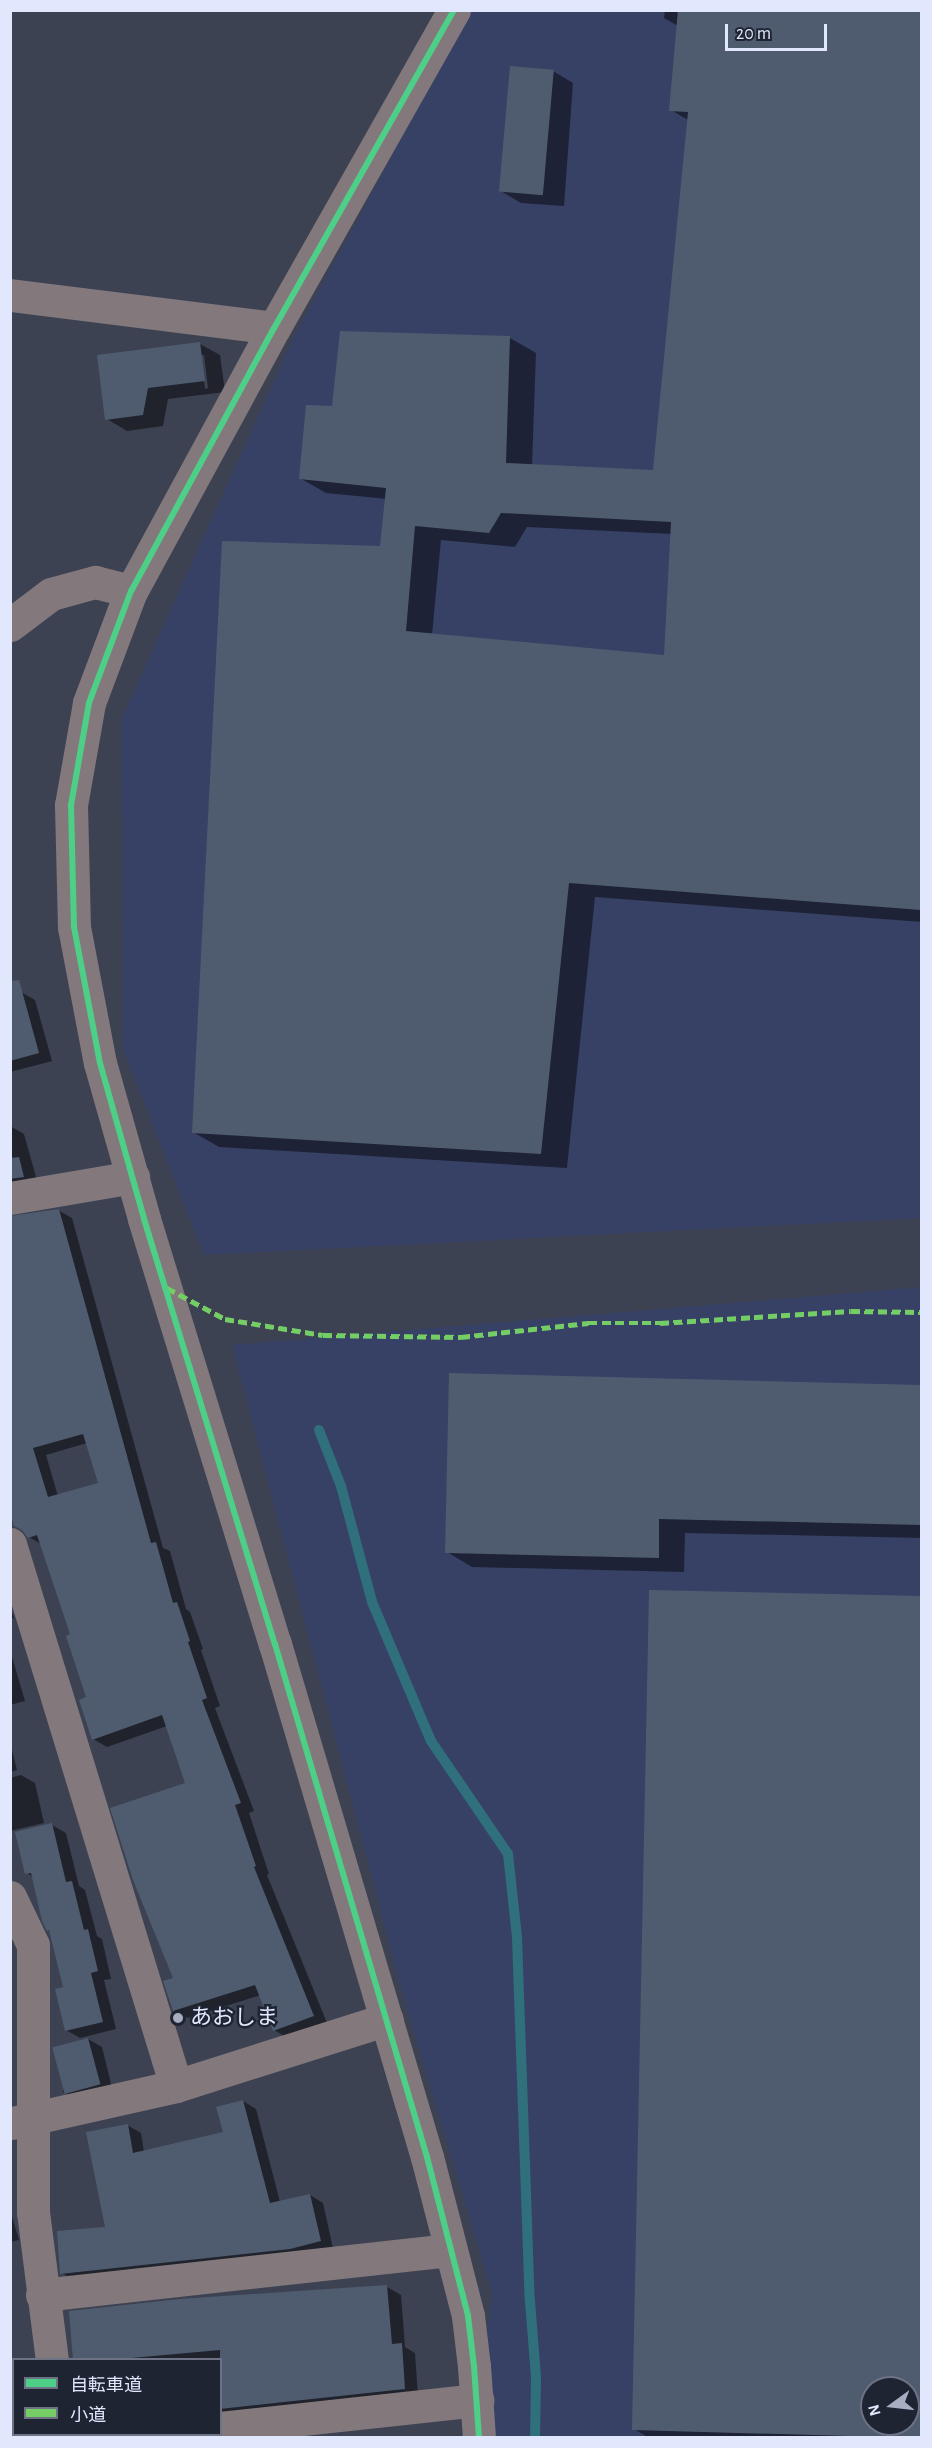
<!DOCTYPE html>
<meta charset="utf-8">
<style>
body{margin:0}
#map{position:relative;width:932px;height:2448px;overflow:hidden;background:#3d4253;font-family:"Alegreya Sans","Noto Sans JP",sans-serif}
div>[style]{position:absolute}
.built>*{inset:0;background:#374165}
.shadow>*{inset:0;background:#0007;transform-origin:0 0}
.stream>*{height:10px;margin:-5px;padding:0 5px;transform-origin:5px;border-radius:5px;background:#30707c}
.building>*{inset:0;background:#4f5c70;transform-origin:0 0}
.minor>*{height:33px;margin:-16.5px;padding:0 16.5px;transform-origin:16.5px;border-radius:16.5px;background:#83797c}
.tertiary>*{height:33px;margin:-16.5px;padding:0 16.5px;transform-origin:16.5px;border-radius:16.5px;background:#83797c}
.quiet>*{height:4.5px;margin-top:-2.25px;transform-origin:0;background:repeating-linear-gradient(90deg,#74ce65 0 9px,transparent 0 13.5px)}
.cycleway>*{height:6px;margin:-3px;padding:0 3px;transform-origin:3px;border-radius:3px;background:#4dcf88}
.dots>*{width:16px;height:16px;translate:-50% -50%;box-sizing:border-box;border:3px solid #1f2433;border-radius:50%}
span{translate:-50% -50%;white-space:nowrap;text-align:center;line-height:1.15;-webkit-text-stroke:5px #1f2433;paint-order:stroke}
.poi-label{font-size:22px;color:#e1e8fd}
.left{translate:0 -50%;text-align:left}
.frame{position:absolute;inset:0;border:12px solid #e1e8fd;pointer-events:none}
.legend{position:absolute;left:12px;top:2358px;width:210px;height:78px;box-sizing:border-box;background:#1f2433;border:2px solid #6d7284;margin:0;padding:8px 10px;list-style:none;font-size:18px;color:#e1e8fd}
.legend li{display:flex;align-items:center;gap:12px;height:30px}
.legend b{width:30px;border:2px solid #6d7284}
.north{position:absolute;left:860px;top:2376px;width:60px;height:60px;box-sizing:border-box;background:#1f2433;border:2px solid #6d7284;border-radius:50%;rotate:255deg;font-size:16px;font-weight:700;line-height:24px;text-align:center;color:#e1e8fd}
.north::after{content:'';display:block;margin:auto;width:21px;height:27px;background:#a8aec2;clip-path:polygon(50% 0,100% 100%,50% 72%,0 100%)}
.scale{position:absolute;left:725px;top:24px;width:102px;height:27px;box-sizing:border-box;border:3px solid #e1e8fd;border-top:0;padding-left:8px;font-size:18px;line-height:21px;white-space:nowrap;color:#e1e8fd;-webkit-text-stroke:4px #1f2433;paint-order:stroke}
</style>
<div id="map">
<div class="built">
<div style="clip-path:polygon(470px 11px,921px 11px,921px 1218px,204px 1255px,123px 1049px,122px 718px,292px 341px)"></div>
<div style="clip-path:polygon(evenodd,921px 1287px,921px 2437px,476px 2437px,492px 2293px,402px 1992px,232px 1345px,921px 1287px,872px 2388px,908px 2388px,908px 2424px,872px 2424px,872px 2388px)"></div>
</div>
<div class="shadow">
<div style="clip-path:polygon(evenodd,665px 10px,922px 10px,922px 922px,595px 897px,567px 1168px,219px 1147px,193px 1132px,381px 548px,387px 499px,326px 493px,300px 478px,333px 407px,341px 332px,510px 338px,536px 353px,532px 466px,654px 471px,688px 120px,671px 110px,678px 26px,664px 18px,665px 10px,527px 527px,672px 534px,666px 657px,432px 635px,441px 540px,515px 547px,527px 527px)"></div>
<div style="clip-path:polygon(553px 71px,573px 83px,564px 206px,521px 203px,501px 191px)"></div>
<div style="clip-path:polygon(evenodd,200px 344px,220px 355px,225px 392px,168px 399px,163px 426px,127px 431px,107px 419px,200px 344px,201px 355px,204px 355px,208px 388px,205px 389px,201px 355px)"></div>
<div style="clip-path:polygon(21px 992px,35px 1000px,52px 1061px,10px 1072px,10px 995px)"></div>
<div style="clip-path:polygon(10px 1126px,24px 1134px,38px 1184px,10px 1193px)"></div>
<div style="clip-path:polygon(evenodd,58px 1210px,72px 1218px,163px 1548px,170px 1551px,186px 1609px,190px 1612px,203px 1649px,201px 1650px,220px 1706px,215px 1708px,254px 1811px,249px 1813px,269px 1874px,267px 1875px,327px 2023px,288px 2038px,274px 2030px,261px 1995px,188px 2018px,174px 2010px,187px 1784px,167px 1726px,107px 1747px,93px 1739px,88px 1698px,72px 1635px,41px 1544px,29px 1537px,10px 1508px,58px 1210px,87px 1443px,100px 1484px,58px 1496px,46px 1455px,87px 1443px)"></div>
<div style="clip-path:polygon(451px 1375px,922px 1386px,922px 1538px,685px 1533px,684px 1572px,472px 1567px,447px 1552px)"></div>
<div style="clip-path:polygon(evenodd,650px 1591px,922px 1598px,922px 2438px,649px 2438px,634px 2429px,650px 1591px,872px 2388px,908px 2388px,908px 2424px,872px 2424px,872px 2388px)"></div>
<div style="clip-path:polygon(10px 1606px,14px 1618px,10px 1619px)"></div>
<div style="clip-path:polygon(10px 1650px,25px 1701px,10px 1705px)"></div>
<div style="clip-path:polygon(10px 1742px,17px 1770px,10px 1772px)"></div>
<div style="clip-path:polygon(21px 1775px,35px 1783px,44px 1823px,10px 1831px,10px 1778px)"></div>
<div style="clip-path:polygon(52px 1825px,66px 1833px,79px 1886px,85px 1890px,97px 1936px,102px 1939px,111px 1979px,104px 1980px,116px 2029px,80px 2038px,66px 2030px,65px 1988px,51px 1932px,48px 1930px,33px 1877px,27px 1873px)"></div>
<div style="clip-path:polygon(88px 2039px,102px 2047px,113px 2092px,76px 2100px,63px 2092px)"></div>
<div style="clip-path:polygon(243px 2101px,256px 2109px,280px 2202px,310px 2195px,323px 2203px,333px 2248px,75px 2281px,62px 2273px,107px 2229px,127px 2125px,141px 2133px,144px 2152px,225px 2133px)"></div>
<div style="clip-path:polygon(10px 2210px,19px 2240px,10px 2242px)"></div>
<div style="clip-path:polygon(387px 2287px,401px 2295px,405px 2347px,415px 2353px,418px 2396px,232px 2417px,220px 2410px,220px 2360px,75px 2360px)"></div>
<div style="left:94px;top:2434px;width:44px;height:4px"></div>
</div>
<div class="stream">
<div style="left:319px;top:1430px;width:60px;rotate:68.6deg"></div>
<div style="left:341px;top:1486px;width:120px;rotate:75deg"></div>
<div style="left:372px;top:1602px;width:151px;rotate:67deg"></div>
<div style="left:431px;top:1741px;width:137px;rotate:55.7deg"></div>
<div style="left:508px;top:1854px;width:83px;rotate:83.8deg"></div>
<div style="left:517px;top:1937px;width:364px;rotate:88deg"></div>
<div style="left:530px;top:2301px;width:76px;rotate:85.5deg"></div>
<div style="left:536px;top:2377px;width:61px;rotate:90.9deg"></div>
</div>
<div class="building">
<div style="clip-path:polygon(evenodd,678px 10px,921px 10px,921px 910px,569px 883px,541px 1154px,192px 1133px,222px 541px,380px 546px,386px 488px,299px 479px,306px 405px,332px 406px,340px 331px,510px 336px,506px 463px,653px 470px,688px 112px,669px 111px,678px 10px,501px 513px,671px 522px,664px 655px,406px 631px,415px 526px,489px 533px,501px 513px)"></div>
<div style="left:510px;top:66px;width:44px;height:126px;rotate:5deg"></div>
<div style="clip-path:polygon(200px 342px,205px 381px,148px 388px,143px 415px,105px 420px,97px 355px)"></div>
<div style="clip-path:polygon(19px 980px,39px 1053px,10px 1061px,10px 981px)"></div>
<div style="clip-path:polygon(19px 1157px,24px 1177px,10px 1179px,10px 1158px)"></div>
<div style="clip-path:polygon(evenodd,59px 1209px,151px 1543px,156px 1542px,173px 1603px,177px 1602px,190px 1641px,188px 1642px,207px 1698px,202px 1700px,241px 1803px,235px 1805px,256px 1866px,254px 1867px,314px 2016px,273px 2031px,255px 1985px,173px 2011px,163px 1981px,173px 1978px,133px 1880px,110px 1808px,185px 1783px,162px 1715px,92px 1740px,79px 1700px,86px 1697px,66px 1636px,70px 1634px,37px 1535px,28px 1538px,22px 1530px,14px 1526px,10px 1513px,10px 1216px,59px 1209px,83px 1434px,98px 1483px,48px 1497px,33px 1448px,83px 1434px)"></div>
<div style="clip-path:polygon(449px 1373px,921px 1385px,921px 1525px,659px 1519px,659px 1558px,445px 1553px)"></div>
<div style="clip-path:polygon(evenodd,649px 1590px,921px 1596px,921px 2438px,632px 2430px,649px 1590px,872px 2388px,908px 2388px,908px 2424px,872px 2424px,872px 2388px)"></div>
<div style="clip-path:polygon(52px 1823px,66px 1882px,72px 1881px,84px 1930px,88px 1929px,98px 1971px,91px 1973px,103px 2022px,65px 2031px,55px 1989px,63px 1987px,49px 1930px,47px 1931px,42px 1921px,31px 1873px,25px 1874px,15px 1832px)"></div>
<div style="left:88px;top:2038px;width:48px;height:37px;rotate:75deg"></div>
<div style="clip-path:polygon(243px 2100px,270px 2203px,310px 2194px,321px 2241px,290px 2249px,60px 2274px,57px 2231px,105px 2227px,86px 2132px,128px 2124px,133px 2153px,223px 2132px,216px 2107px)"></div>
<div style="clip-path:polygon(387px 2285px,392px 2344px,402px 2343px,405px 2389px,220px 2409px,220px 2350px,109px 2360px,73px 2360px,69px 2311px,180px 2299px)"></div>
</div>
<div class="minor">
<div style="left:10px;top:295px;width:266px;rotate:7.1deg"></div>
<div style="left:10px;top:625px;width:51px;rotate:-37.1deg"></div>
<div style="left:51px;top:594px;width:46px;rotate:-15.3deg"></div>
<div style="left:95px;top:582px;width:37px;rotate:14deg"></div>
<div style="left:10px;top:1198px;width:125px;rotate:-9.7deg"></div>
<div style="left:10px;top:1544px;width:567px;rotate:72.97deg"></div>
<div style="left:10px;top:1897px;width:53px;rotate:64.4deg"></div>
<div style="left:33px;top:1945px;width:267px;rotate:90deg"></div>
<div style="left:33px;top:2212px;width:149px;rotate:82.7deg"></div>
<div style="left:12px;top:2123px;width:168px;rotate:-12.7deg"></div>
<div style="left:176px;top:2086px;width:221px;rotate:-17.6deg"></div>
<div style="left:42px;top:2295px;width:410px;rotate:-6.3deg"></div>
<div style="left:10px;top:2378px;width:4px"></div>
<div style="left:220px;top:2428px;width:259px;rotate:-6.2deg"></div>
<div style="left:71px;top:2434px;width:4px;rotate:76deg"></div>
<div style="left:138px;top:2438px;width:27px;rotate:-8deg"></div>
</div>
<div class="tertiary">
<div style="left:454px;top:10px;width:365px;rotate:119.5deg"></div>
<div style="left:274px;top:328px;width:299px;rotate:118.5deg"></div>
<div style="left:131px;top:591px;width:120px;rotate:110.6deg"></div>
<div style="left:89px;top:703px;width:104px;rotate:100deg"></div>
<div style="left:71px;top:805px;width:122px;rotate:88.6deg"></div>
<div style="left:74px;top:927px;width:138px;rotate:79.2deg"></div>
<div style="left:100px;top:1063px;width:162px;rotate:74.2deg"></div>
<div style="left:144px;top:1219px;width:445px;rotate:72.9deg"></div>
<div style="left:275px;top:1644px;width:535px;rotate:73.5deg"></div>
<div style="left:427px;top:2157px;width:164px;rotate:75.5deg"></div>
<div style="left:468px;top:2316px;width:50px;rotate:83.2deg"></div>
<div style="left:474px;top:2366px;width:72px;rotate:86deg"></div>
</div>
<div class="quiet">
<div style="left:167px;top:1288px;width:66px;rotate:28.1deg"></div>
<div style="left:225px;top:1319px;width:99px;rotate:9.3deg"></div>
<div style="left:323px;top:1335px;width:138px;rotate:0.8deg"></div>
<div style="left:461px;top:1337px;width:128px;rotate:-6.3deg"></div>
<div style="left:588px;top:1323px;width:72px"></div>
<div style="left:660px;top:1323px;width:191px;rotate:-3.6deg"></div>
<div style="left:851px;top:1311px;width:71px;rotate:0.8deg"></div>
</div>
<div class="cycleway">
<div style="left:454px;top:10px;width:365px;rotate:119.5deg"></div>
<div style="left:274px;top:328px;width:299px;rotate:118.5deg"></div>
<div style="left:131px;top:591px;width:120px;rotate:110.6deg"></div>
<div style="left:89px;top:703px;width:104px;rotate:100deg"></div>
<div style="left:71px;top:805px;width:122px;rotate:88.6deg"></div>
<div style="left:74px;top:927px;width:138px;rotate:79.2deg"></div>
<div style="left:100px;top:1063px;width:162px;rotate:74.2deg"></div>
<div style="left:144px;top:1219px;width:445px;rotate:72.9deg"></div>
<div style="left:275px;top:1644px;width:535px;rotate:73.5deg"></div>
<div style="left:427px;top:2157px;width:164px;rotate:75.5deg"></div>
<div style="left:468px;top:2316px;width:50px;rotate:83.2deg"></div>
<div style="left:474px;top:2366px;width:72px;rotate:86deg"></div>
</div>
<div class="dots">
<div style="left:178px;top:2018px;background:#a8aec2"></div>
</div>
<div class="poi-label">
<span class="left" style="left:190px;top:2018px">あおしま</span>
</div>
<div class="frame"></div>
<ul class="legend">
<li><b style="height:8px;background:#4dcf88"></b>自転車道</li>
<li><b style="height:8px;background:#74ce65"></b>小道</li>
</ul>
<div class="north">N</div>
<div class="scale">20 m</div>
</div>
